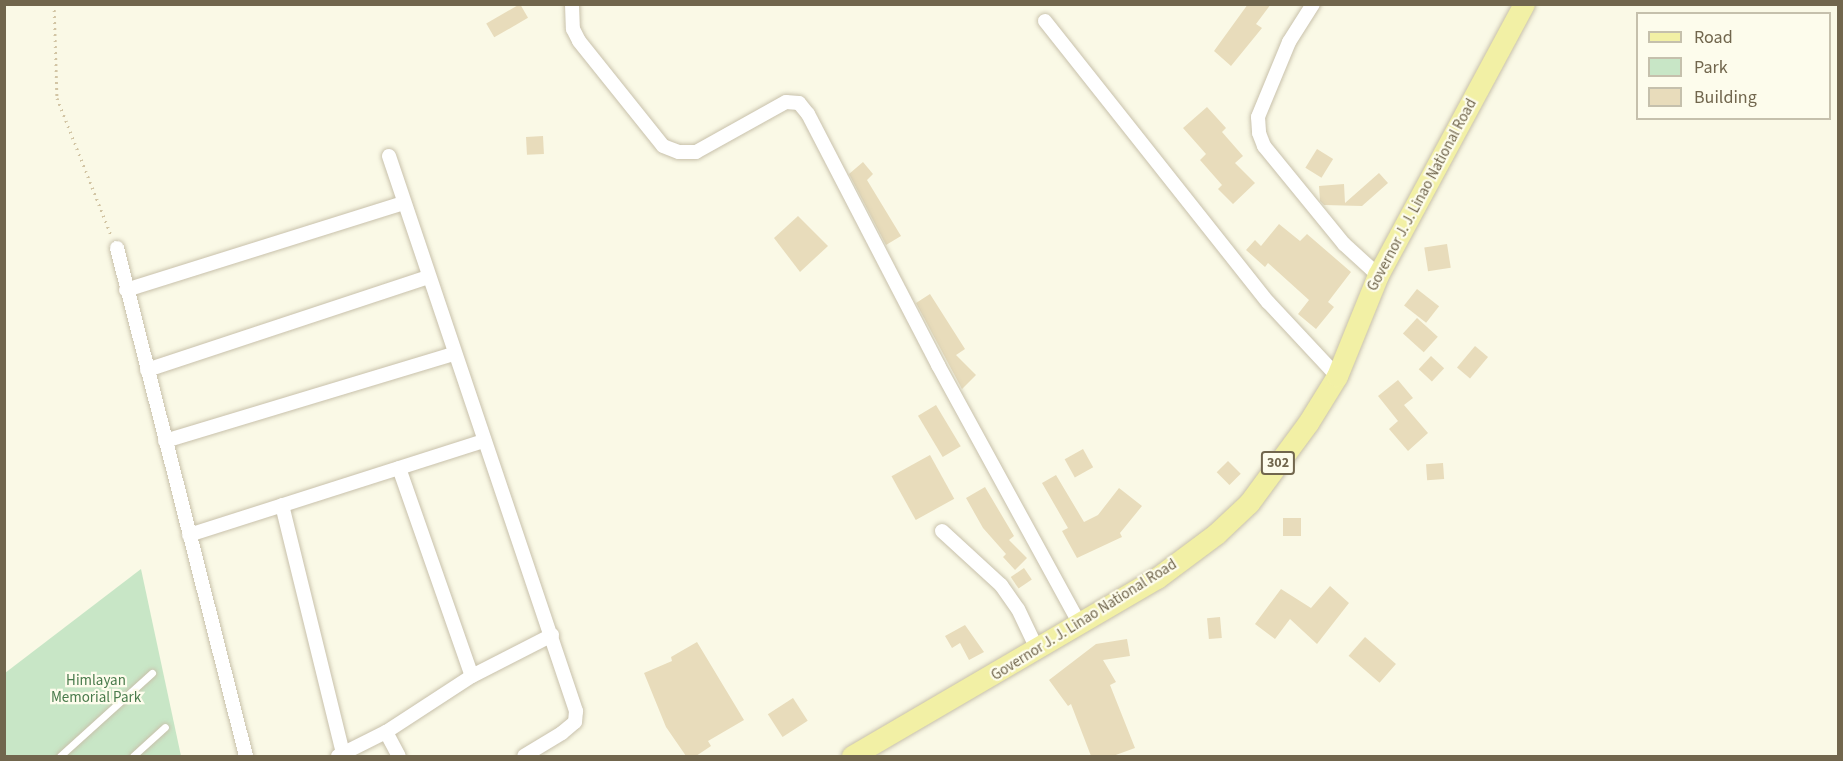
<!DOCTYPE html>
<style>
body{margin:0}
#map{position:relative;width:1843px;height:761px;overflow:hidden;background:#faf9e6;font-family:"Source Sans 3",sans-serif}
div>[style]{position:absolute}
.green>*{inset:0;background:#c8e6c6}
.building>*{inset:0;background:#e8dcbb;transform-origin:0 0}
.path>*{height:3px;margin-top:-1.5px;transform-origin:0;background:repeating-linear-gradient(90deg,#d2c5a4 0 1.5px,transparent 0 6px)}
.roads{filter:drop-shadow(0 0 2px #c8c1ab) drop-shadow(0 0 2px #c8c1ab)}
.lane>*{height:7px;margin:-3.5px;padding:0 3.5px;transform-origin:3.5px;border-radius:3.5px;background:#fff}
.street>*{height:14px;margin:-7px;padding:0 7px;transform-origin:7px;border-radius:7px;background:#fff}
.primary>*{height:21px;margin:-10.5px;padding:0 10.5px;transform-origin:10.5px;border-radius:10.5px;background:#f2f0a5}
span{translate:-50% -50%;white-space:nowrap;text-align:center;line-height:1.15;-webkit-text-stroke:4.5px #fdfcec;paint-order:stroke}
.shield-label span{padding:2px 4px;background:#fdfcec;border:2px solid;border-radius:4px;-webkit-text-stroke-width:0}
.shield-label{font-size:14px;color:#71664d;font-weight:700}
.street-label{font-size:15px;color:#71664d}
.park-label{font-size:15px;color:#497b4c}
.frame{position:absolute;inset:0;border:6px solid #71664d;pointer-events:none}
.legend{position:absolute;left:1636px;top:12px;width:195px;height:108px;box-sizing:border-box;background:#fdfcec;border:2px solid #c5c0ac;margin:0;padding:8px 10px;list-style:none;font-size:18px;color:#71664d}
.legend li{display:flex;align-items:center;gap:12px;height:30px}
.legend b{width:30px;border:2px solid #c5c0ac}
</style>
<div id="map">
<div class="green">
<div style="clip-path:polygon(141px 569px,181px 756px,5px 756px,5px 673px)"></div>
</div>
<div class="building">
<div style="left:520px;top:4px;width:16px;height:39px;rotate:60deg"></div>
<div style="clip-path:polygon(1248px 4px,1271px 4px,1256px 24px,1262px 28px,1231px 66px,1214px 51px)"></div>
<div style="clip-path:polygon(1207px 107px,1226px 128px,1222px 132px,1243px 156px,1235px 163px,1255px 183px,1233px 204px,1218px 189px,1222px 185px,1200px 160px,1206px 154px,1183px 128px)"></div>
<div style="left:543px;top:136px;width:18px;height:17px;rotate:87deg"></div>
<div style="left:1317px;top:149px;width:19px;height:22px;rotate:32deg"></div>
<div style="clip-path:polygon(863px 162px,873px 174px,867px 180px,901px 236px,886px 245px,849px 174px)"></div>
<div style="clip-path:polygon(1379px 173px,1388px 183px,1362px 206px,1324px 205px,1320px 201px,1319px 186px,1344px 184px,1345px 203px)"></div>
<div style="clip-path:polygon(798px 216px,828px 246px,800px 272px,774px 238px)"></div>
<div style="clip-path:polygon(1279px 224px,1300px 241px,1307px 234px,1351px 272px,1328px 302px,1334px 307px,1316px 329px,1298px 314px,1309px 300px,1268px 263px,1265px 267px,1246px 250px,1255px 240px,1261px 246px)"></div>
<div style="left:1447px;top:244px;width:24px;height:23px;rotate:81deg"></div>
<div style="left:1417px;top:289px;width:28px;height:21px;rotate:38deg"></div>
<div style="clip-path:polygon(930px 294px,965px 349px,956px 355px,976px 375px,962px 389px,916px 303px)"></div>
<div style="left:1417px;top:318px;width:28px;height:21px;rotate:42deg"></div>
<div style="left:1475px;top:346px;width:17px;height:28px;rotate:40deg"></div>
<div style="left:1431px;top:356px;width:18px;height:18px;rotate:43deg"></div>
<div style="clip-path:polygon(1398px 380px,1413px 398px,1404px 405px,1428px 433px,1408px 451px,1389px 429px,1398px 421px,1378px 396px)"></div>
<div style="left:936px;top:405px;width:48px;height:21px;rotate:59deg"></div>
<div style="left:1083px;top:449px;width:21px;height:21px;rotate:61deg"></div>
<div style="left:930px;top:455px;width:50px;height:44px;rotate:61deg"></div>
<div style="left:1228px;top:461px;width:18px;height:16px;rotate:45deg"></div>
<div style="left:1443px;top:463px;width:16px;height:17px;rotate:86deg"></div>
<div style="clip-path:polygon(1056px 475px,1084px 522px,1098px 515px,1119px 488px,1142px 506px,1120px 533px,1122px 537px,1077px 558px,1062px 531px,1068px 528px,1042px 483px)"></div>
<div style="clip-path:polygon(985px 487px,1014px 536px,1009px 540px,1027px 558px,1015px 570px,1003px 557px,1006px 554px,983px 528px,966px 498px)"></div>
<div style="left:1283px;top:518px;width:18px;height:18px"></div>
<div style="left:1024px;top:568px;width:14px;height:16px;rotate:56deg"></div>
<div style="clip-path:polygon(1330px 586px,1349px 603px,1317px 644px,1290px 619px,1275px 639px,1255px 624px,1281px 589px,1311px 608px)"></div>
<div style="left:1220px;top:617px;width:21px;height:13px;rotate:85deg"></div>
<div style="clip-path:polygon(965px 625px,984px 652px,969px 660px,960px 643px,952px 648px,945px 636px)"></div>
<div style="left:1365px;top:637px;width:41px;height:25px;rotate:41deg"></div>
<div style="clip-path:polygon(1127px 639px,1130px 656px,1103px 660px,1116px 682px,1110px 685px,1135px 748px,1113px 756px,1091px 756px,1071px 704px,1068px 706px,1049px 680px,1096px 644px)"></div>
<div style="clip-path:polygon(697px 642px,744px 720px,708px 741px,711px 746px,696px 756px,686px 756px,666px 727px,644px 673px,672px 661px,671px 657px)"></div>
<div style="left:793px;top:698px;width:27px;height:30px;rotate:57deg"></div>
</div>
<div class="path">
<div style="left:54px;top:4px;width:94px;rotate:88.2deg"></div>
<div style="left:57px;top:98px;width:147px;rotate:68.5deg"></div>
</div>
<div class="roads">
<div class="lane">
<div style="left:60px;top:756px;width:124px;rotate:-42.1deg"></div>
<div style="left:133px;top:756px;width:43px;rotate:-42.2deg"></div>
</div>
<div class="street">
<div style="left:572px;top:4px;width:25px;rotate:88deg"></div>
<div style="left:573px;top:29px;width:13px;rotate:63deg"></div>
<div style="left:579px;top:41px;width:134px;rotate:51.3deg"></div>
<div style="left:663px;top:146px;width:17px;rotate:21deg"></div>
<div style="left:679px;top:152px;width:17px"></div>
<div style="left:696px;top:152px;width:103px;rotate:-29.1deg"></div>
<div style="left:786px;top:102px;width:13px;rotate:4deg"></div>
<div style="left:799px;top:103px;width:14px;rotate:51deg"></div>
<div style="left:808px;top:114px;width:283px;rotate:62.6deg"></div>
<div style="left:938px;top:365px;width:295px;rotate:61.3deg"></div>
<div style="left:1313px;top:4px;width:45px;rotate:122.3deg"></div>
<div style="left:1289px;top:42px;width:81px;rotate:112.5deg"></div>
<div style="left:1258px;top:117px;width:16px;rotate:86deg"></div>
<div style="left:1259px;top:133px;width:14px;rotate:69deg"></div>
<div style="left:1264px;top:146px;width:127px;rotate:50.8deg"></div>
<div style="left:1344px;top:244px;width:46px;rotate:42.4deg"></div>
<div style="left:1045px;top:21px;width:359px;rotate:51.6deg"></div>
<div style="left:1268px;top:302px;width:101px;rotate:47deg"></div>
<div style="left:389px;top:156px;width:586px;rotate:71.38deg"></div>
<div style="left:576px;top:711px;width:11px;rotate:95deg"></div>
<div style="left:575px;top:722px;width:17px;rotate:140deg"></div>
<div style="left:562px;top:733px;width:44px;rotate:148.8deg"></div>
<div style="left:117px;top:248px;width:524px;rotate:75.75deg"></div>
<div style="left:126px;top:290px;width:290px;rotate:-17.4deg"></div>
<div style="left:147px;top:370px;width:297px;rotate:-18.3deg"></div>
<div style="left:165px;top:441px;width:302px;rotate:-16.8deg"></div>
<div style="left:399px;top:468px;width:220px;rotate:70.7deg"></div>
<div style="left:282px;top:505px;width:256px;rotate:76.2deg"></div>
<div style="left:942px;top:531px;width:80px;rotate:42.5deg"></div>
<div style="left:1001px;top:585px;width:29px;rotate:55deg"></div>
<div style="left:1018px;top:609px;width:47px;rotate:64.5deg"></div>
<div style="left:189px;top:535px;width:310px;rotate:-17.7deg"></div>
<div style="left:386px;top:732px;width:27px;rotate:62deg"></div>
<div style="left:338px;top:756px;width:54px;rotate:-26.6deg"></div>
<div style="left:386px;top:732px;width:103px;rotate:-33.1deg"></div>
<div style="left:472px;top:676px;width:90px;rotate:-27.1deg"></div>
</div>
<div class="primary">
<div style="left:852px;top:756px;width:353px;rotate:-30.3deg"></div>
<div style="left:1157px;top:578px;width:74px;rotate:-36.7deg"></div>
<div style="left:1216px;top:534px;width:45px;rotate:-43.2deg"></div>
<div style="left:1249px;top:503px;width:99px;rotate:-53.6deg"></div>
<div style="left:1308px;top:423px;width:55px;rotate:-58.3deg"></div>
<div style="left:1337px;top:376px;width:109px;rotate:-67.9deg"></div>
<div style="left:1378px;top:275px;width:308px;rotate:-61.7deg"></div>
</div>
</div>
<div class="shield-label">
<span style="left:1278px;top:463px">302</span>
</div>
<div class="street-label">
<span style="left:1422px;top:195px;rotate:-62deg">Governor J. J. Linao National Road</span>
<span style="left:1084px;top:620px;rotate:-32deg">Governor J. J. Linao National Road</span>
</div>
<div class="park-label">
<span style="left:96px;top:689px">Himlayan<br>Memorial Park</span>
</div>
<div class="frame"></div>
<ul class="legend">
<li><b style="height:8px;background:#f2f0a5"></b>Road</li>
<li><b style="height:16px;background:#c8e6c6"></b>Park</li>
<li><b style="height:16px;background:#e8dcbb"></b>Building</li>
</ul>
</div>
